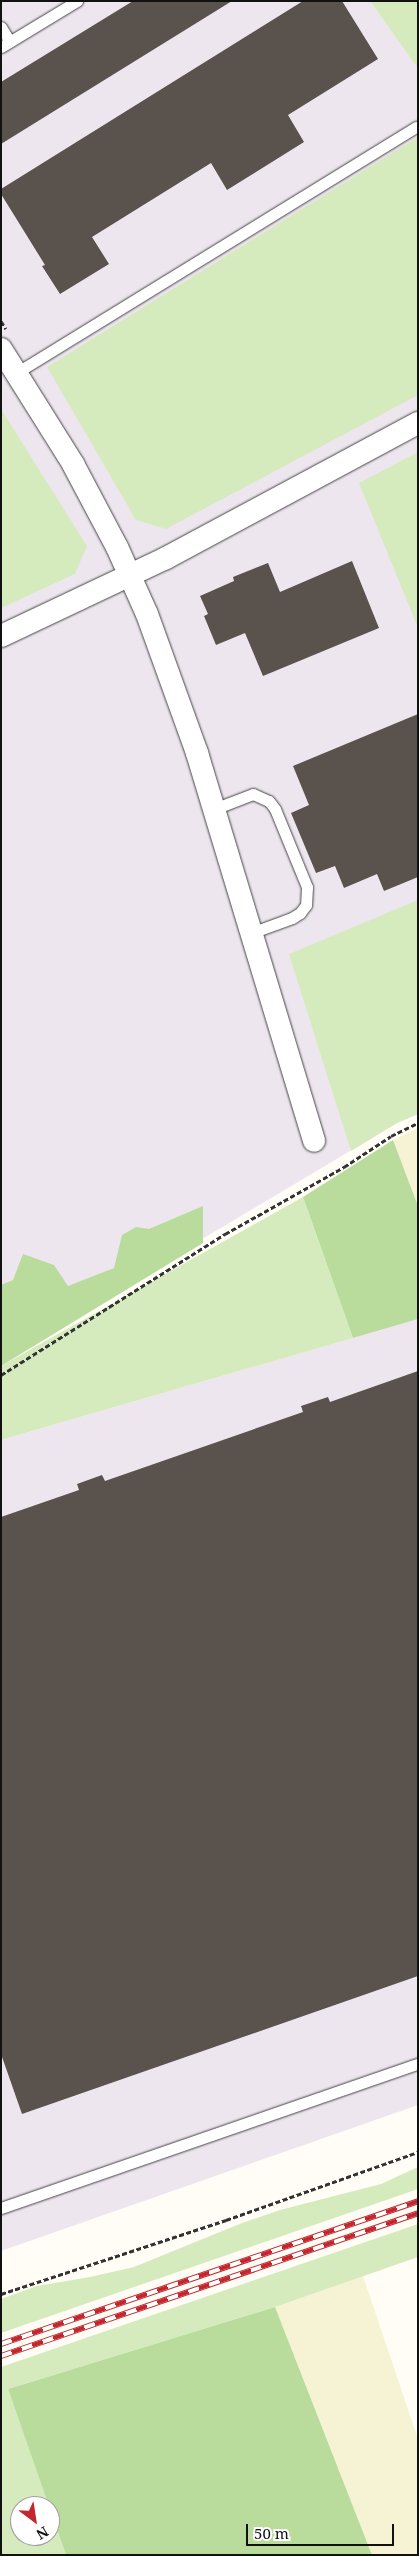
<!DOCTYPE html>
<style>
body{margin:0}
#map{position:relative;width:419px;height:2556px;overflow:hidden;background:#fffdf5;font-family:"Noto Serif",serif}
div>[style]{position:absolute}
.industrial>*{inset:0;background:#eee6ef}
.farmland>*{inset:0;background:#f6f3d4}
.green>*{inset:0;background:#d5ebbd}
.forest>*{inset:0;background:#b9dc9c}
.building>*{inset:0;background:#5a524d}
.path>*{height:3px;margin-top:-1.5px;transform-origin:0;background:repeating-linear-gradient(90deg,#333 0 5px,transparent 0 7.5px)}
.roads{filter:drop-shadow(0 0 1px #444) drop-shadow(0 0 1px #444)}
.lane>*{height:11px;margin:-5.5px;padding:0 5.5px;transform-origin:5.5px;border-radius:5.5px;background:#fff}
.street>*{height:22px;margin:-11px;padding:0 11px;transform-origin:11px;border-radius:11px;background:#fff}
.rail>*{height:5.5px;margin-top:-2.75px;transform-origin:0;background:repeating-linear-gradient(90deg,#fff 0 11px,#c4262e 0 22px);box-sizing:border-box;border-block:1px solid #c4262e}
span{translate:-50% -50%;white-space:nowrap;text-align:center;line-height:1.15;-webkit-text-stroke:5px #fff;paint-order:stroke}
.frame{position:absolute;inset:0;border:2px solid #111;pointer-events:none}
.north{position:absolute;left:10px;top:2496px;width:50px;height:50px;box-sizing:border-box;background:#fff;border:1px solid #a0a0a0;border-radius:50%;rotate:149deg;font-size:14px;font-weight:700;line-height:20px;text-align:center;color:#111}
.north::after{content:'';display:block;margin:auto;width:18px;height:22px;background:#c4262e;clip-path:polygon(50% 0,100% 100%,50% 72%,0 100%)}
.scale{position:absolute;left:246px;top:2524px;width:148px;height:22px;box-sizing:border-box;border:2px solid #111;border-top:0;padding-left:6px;font-size:15px;line-height:18px;white-space:nowrap;color:#111;-webkit-text-stroke:4px #fff;paint-order:stroke}
</style>
<div id="map">
<div class="industrial">
<div style="clip-path:polygon(1px 1px,370px 1px,418px 69px,418px 1114px,397px 1123px,1px 1359px)"></div>
<div style="clip-path:polygon(418px 1319px,418px 2105px,1px 2251px,1px 1440px)"></div>
</div>
<div class="farmland">
<div style="clip-path:polygon(418px 1128px,418px 1206px,393px 1140px)"></div>
<div style="clip-path:polygon(363px 2276px,418px 2439px,418px 2555px,372px 2555px,275px 2307px)"></div>
</div>
<div class="green">
<div style="clip-path:polygon(370px 1px,418px 1px,418px 69px)"></div>
<div style="clip-path:polygon(418px 137px,418px 395px,166px 529px,136px 520px,47px 367px)"></div>
<div style="clip-path:polygon(1px 409px,87px 546px,75px 574px,1px 608px)"></div>
<div style="clip-path:polygon(418px 452px,418px 628px,359px 483px)"></div>
<div style="clip-path:polygon(418px 900px,418px 1114px,397px 1123px,351px 1151px,289px 954px)"></div>
<div style="clip-path:polygon(303px 1197px,353px 1338px,1px 1440px,1px 1366px)"></div>
<div style="clip-path:polygon(418px 2167px,418px 2189px,1px 2333px,1px 2299px,37px 2286px,90px 2277px,134px 2267px,242px 2223px,280px 2210px,381px 2184px)"></div>
<div style="clip-path:polygon(418px 2224px,418px 2257px,275px 2307px,8px 2389px,49px 2506px,20px 2506px,20px 2536px,50px 2536px,50px 2508px,66px 2555px,1px 2555px,1px 2367px)"></div>
</div>
<div class="forest">
<div style="clip-path:polygon(393px 1140px,418px 1206px,418px 1319px,353px 1338px,303px 1197px)"></div>
<div style="clip-path:polygon(203px 1206px,203px 1243px,1px 1366px,1px 1285px,13px 1280px,23px 1254px,54px 1265px,68px 1286px,114px 1268px,122px 1235px,136px 1227px,149px 1229px)"></div>
<div style="clip-path:polygon(275px 2307px,372px 2555px,66px 2555px,8px 2389px)"></div>
</div>
<div class="building">
<div style="clip-path:polygon(133px 1px,232px 1px,1px 144px,1px 82px)"></div>
<div style="clip-path:polygon(303px 1px,342px 1px,378px 59px,288px 115px,304px 142px,227px 190px,211px 163px,92px 237px,109px 264px,60px 294px,42px 266px,45px 265px,1px 194px,1px 189px)"></div>
<div style="clip-path:polygon(352px 561px,379px 628px,263px 676px,245px 633px,216px 645px,204px 616px,208px 614px,200px 596px,234px 581px,233px 577px,268px 563px,280px 592px)"></div>
<div style="clip-path:polygon(418px 714px,418px 877px,384px 891px,377px 874px,344px 888px,335px 866px,316px 873px,291px 813px,309px 805px,293px 766px)"></div>
<div style="clip-path:polygon(418px 1371px,418px 1976px,22px 2114px,1px 2054px,1px 1517px,79px 1490px,77px 1484px,102px 1475px,105px 1481px,303px 1412px,301px 1406px,328px 1397px,330px 1402px)"></div>
</div>
<div class="path">
<div style="left:1px;top:321px;width:9px;rotate:58deg"></div>
<div style="left:1px;top:1375px;width:265px;rotate:-32.2deg"></div>
<div style="left:225px;top:1234px;width:137px;rotate:-29.4deg"></div>
<div style="left:344px;top:1167px;width:56px;rotate:-33.4deg"></div>
<div style="left:391px;top:1136px;width:30px;rotate:-26deg"></div>
<div style="left:1px;top:2294px;width:237px;rotate:-18.2deg"></div>
<div style="left:226px;top:2220px;width:204px;rotate:-19.5deg"></div>
</div>
<div class="roads">
<div class="lane">
<div style="left:1px;top:27px;width:17px;rotate:59deg"></div>
<div style="left:1px;top:47px;width:89px;rotate:-31.2deg"></div>
<div style="left:16px;top:373px;width:470px;rotate:-31.6deg"></div>
<div style="left:214px;top:809px;width:42px;rotate:-21deg"></div>
<div style="left:253px;top:794px;width:17px;rotate:24deg"></div>
<div style="left:269px;top:801px;width:10px;rotate:53deg"></div>
<div style="left:275px;top:809px;width:84px;rotate:67.7deg"></div>
<div style="left:307px;top:887px;width:18px;rotate:93deg"></div>
<div style="left:306px;top:905px;width:10px;rotate:127deg"></div>
<div style="left:300px;top:913px;width:9px;rotate:148deg"></div>
<div style="left:292px;top:918px;width:44px;rotate:159.9deg"></div>
<div style="left:1px;top:2208px;width:441px;rotate:-19.1deg"></div>
</div>
<div class="street">
<div style="left:1px;top:349px;width:136px;rotate:57.9deg"></div>
<div style="left:73px;top:464px;width:94px;rotate:62.1deg"></div>
<div style="left:117px;top:547px;width:73px;rotate:65.9deg"></div>
<div style="left:147px;top:614px;width:148px;rotate:70.2deg"></div>
<div style="left:197px;top:753px;width:405px;rotate:73.2deg"></div>
<div style="left:1px;top:636px;width:183px;rotate:-25.3deg"></div>
<div style="left:166px;top:558px;width:286px;rotate:-28.2deg"></div>
</div>
</div>
<div class="rail">
<div style="left:1px;top:2344px;width:441px;rotate:-18.9deg"></div>
<div style="left:1px;top:2356px;width:441px;rotate:-18.9deg"></div>
</div>
<div class="frame"></div>
<div class="north">N</div>
<div class="scale">50 m</div>
</div>
